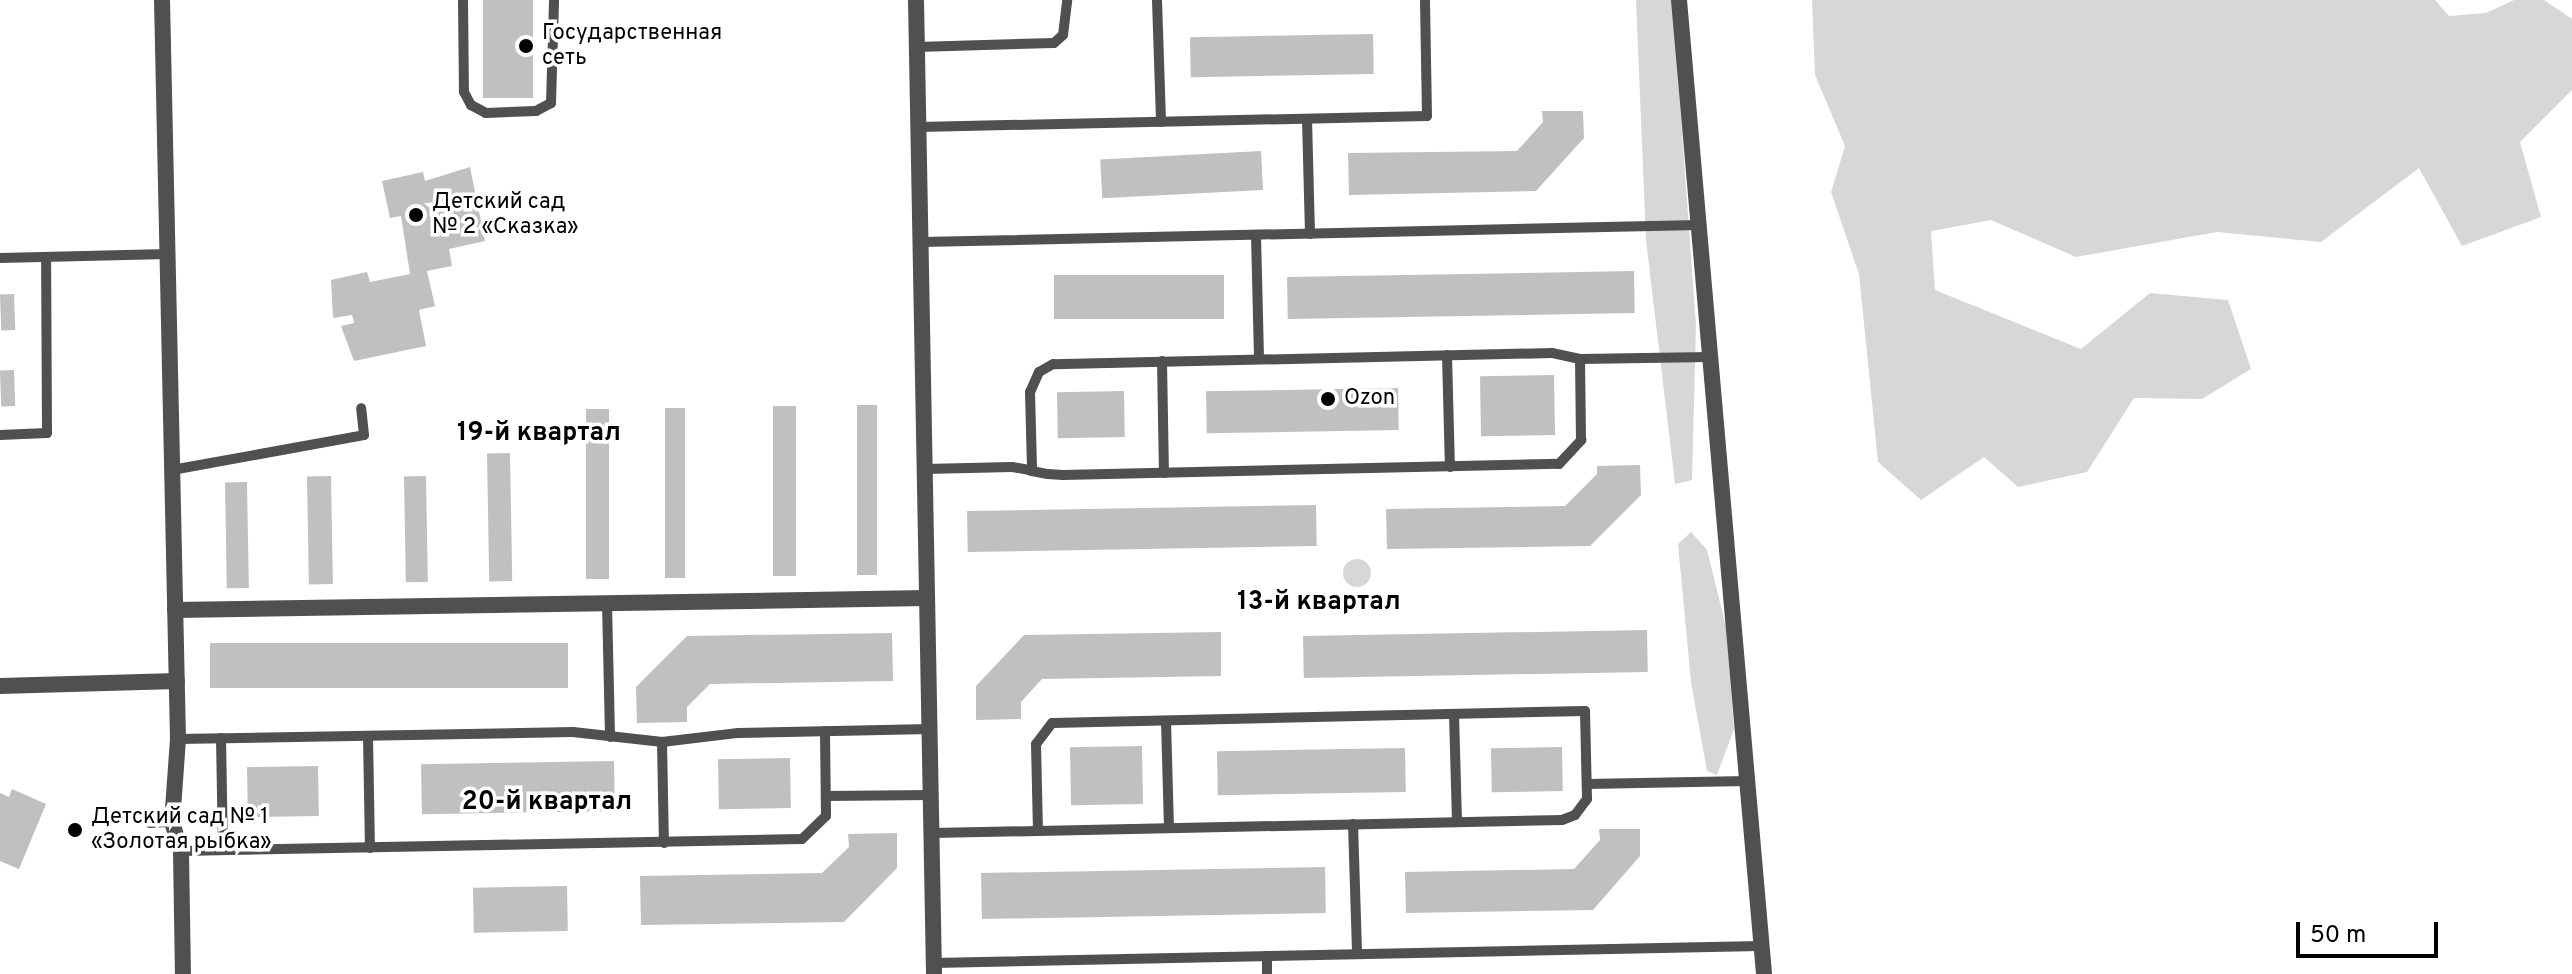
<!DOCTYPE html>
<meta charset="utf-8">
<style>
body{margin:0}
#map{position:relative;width:2572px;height:974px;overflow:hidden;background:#fff;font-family:Overpass,sans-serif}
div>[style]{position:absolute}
.green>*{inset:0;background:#d7d7d7}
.round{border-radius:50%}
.building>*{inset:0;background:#c0c0c0;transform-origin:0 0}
.service>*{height:10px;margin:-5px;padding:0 5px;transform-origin:5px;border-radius:5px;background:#505050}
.minor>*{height:16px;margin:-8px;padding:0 8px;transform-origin:8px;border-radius:8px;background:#505050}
.dots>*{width:22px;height:22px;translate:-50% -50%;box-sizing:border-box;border:4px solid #fff;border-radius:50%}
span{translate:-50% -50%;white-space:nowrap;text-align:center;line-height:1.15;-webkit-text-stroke:7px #fff;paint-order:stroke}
.poi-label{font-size:22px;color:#000}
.left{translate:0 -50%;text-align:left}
.quarter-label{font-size:26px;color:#000;font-weight:700}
.scale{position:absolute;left:2296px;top:922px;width:142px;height:36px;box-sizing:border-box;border:4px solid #000;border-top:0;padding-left:10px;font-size:24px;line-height:28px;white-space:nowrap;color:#000;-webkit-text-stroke:6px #fff;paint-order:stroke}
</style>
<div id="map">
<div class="green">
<div style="clip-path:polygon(1636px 0,1671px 0,1673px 9px,1696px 325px,1692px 480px,1675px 484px,1646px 240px)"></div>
<div style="clip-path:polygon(1812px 0,2435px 0,2449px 16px,2486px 13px,2514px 0,2544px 0,2572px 19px,2572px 90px,2520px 142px,2541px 217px,2462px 246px,2419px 168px,2321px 242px,2217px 232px,2076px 257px,1991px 220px,1931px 231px,1935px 290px,2081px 349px,2150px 293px,2228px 300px,2251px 369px,2202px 399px,2134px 398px,2087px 472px,2018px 487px,1984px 457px,1921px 500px,1878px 462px,1859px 274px,1831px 192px,1845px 146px,1815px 75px)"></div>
<div style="clip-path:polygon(1691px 532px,1707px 550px,1726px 627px,1734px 729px,1717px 775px,1707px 771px,1691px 682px,1678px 544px)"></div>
<div class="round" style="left:1343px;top:559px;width:28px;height:28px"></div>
</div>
<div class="building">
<div style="left:483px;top:0;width:50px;height:98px"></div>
<div style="left:1373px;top:34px;width:40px;height:183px;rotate:89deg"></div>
<div style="clip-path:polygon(1542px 111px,1583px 111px,1584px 138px,1536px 191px,1349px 195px,1348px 153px,1517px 151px,1543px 122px)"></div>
<div style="left:1261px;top:151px;width:39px;height:161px;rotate:87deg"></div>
<div style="clip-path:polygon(470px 167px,485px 241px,449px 249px,452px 266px,427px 271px,435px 306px,419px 310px,426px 346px,354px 361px,341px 326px,354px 323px,352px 315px,333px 318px,331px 280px,367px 272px,370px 282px,410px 274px,401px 216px,390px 218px,382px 181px,423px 172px,425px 181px)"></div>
<div style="left:1634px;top:271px;width:42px;height:347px;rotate:89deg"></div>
<div style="left:1224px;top:275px;width:44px;height:170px;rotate:90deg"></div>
<div style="left:14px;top:294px;width:36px;height:14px;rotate:88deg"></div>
<div style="left:14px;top:370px;width:36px;height:14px;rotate:88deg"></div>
<div style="left:1554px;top:375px;width:60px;height:74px;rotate:89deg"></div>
<div style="left:1398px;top:388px;width:42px;height:192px;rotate:89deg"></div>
<div style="left:1124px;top:391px;width:46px;height:67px;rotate:89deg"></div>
<div style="left:857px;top:405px;width:20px;height:170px"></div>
<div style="left:773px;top:406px;width:23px;height:170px"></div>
<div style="left:665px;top:408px;width:20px;height:170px"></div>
<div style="left:586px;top:409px;width:23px;height:170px"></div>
<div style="left:510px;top:453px;width:128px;height:23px;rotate:89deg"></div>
<div style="clip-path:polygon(1640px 465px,1641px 495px,1590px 546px,1387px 549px,1386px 509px,1565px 506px,1597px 474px,1597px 466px)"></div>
<div style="left:331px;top:476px;width:108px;height:24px;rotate:89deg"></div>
<div style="left:426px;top:476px;width:106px;height:22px;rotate:89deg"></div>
<div style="left:247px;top:482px;width:106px;height:22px;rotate:89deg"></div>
<div style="left:1316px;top:505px;width:41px;height:349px;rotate:89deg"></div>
<div style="left:1647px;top:630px;width:42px;height:344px;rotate:89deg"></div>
<div style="clip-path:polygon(1221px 632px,1221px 676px,1042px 679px,1021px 702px,1021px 719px,976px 720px,976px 686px,1024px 635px)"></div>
<div style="clip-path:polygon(892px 633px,893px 681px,710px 684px,687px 707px,687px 722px,637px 723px,636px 687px,687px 636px)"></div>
<div style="left:568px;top:643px;width:45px;height:358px;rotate:90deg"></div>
<div style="left:1142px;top:746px;width:58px;height:72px;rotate:89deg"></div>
<div style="left:1562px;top:747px;width:44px;height:71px;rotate:89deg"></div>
<div style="left:1405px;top:748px;width:44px;height:188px;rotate:89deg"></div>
<div style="left:790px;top:758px;width:50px;height:72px;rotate:89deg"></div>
<div style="left:614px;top:761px;width:50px;height:193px;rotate:89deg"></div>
<div style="left:318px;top:766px;width:50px;height:71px;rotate:89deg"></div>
<div style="clip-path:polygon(12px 789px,46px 804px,19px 869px,0 861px,0 793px,9px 797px)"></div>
<div style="clip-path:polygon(1599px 829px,1640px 829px,1640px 856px,1593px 910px,1406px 913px,1405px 872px,1574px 869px,1600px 840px)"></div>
<div style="clip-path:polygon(897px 833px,897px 868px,844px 922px,641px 925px,640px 876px,822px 873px,849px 847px,848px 834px)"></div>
<div style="left:1325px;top:867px;width:46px;height:344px;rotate:89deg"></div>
<div style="left:567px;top:886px;width:45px;height:94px;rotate:89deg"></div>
</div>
<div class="service">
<div style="left:463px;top:0;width:92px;rotate:89.4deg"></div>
<div style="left:464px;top:92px;width:15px;rotate:62deg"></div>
<div style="left:471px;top:105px;width:17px;rotate:28deg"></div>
<div style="left:486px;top:113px;width:50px;rotate:-2.3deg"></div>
<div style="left:536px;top:111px;width:17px;rotate:-28deg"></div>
<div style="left:551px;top:103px;width:103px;rotate:-88.3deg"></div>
<div style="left:1157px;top:0;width:122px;rotate:88.1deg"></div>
<div style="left:917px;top:47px;width:137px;rotate:-1.7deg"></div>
<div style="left:1054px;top:43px;width:12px;rotate:-42deg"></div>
<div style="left:1063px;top:35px;width:35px;rotate:-83deg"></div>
<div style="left:1307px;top:119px;width:115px;rotate:88.5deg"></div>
<div style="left:919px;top:127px;width:508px;rotate:-1.24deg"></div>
<div style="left:1427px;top:116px;width:116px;rotate:-91deg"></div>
<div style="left:1256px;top:235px;width:124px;rotate:88.6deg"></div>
<div style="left:921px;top:242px;width:778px;rotate:-1.25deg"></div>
<div style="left:0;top:258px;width:168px;rotate:-1.4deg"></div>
<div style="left:1447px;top:355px;width:112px;rotate:88.5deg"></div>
<div style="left:1580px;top:359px;width:130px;rotate:-0.9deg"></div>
<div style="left:1162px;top:361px;width:112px;rotate:89deg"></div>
<div style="left:0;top:435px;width:47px;rotate:-2.4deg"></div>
<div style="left:47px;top:433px;width:176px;rotate:-90.3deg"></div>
<div style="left:925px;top:469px;width:87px;rotate:-1.3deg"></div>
<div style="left:1012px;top:467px;width:12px;rotate:9deg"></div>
<div style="left:1024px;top:469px;width:8px;rotate:14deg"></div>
<div style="left:1032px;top:471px;width:16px;rotate:11deg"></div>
<div style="left:1048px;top:474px;width:15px;rotate:4deg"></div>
<div style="left:1063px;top:475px;width:496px;rotate:-1.3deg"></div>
<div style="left:1559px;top:464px;width:33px;rotate:-47deg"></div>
<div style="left:1581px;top:440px;width:81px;rotate:-90.7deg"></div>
<div style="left:1580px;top:359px;width:29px;rotate:-168deg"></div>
<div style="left:1552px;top:353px;width:499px;rotate:178.7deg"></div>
<div style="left:1053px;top:364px;width:16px;rotate:150deg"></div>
<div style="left:1039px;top:372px;width:22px;rotate:114deg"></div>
<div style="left:1030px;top:392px;width:79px;rotate:88.5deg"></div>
<div style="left:172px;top:470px;width:195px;rotate:-10.3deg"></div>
<div style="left:364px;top:435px;width:27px;rotate:-96deg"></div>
<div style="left:607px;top:603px;width:134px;rotate:88.7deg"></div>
<div style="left:1454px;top:714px;width:108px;rotate:88.4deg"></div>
<div style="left:1166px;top:721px;width:107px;rotate:88.4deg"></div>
<div style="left:368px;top:736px;width:112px;rotate:89deg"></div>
<div style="left:221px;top:738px;width:112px;rotate:89deg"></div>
<div style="left:178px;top:739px;width:395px;rotate:-1deg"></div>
<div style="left:573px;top:732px;width:90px;rotate:6.4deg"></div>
<div style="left:662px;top:742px;width:77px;rotate:-6.8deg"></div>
<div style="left:738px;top:733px;width:192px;rotate:-1.2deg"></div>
<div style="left:662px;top:742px;width:101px;rotate:88.9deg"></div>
<div style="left:1587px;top:784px;width:160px;rotate:-1.1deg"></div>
<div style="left:826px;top:796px;width:105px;rotate:-0.5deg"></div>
<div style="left:150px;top:823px;width:22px;rotate:-3deg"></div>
<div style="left:1353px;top:824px;width:130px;rotate:88.2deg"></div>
<div style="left:932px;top:833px;width:106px;rotate:-1.1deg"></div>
<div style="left:1038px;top:831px;width:524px;rotate:-1.2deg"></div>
<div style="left:1562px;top:820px;width:14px;rotate:-21deg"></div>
<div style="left:1575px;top:815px;width:20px;rotate:-53deg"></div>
<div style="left:1587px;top:799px;width:88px;rotate:-91.3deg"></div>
<div style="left:1585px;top:711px;width:533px;rotate:178.71deg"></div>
<div style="left:1052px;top:723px;width:26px;rotate:127deg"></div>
<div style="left:1036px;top:744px;width:87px;rotate:88.7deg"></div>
<div style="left:181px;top:851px;width:621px;rotate:-1.11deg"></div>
<div style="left:802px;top:839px;width:33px;rotate:-44deg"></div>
<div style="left:826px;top:816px;width:85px;rotate:-90.7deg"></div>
<div style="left:1267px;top:956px;width:18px;rotate:90deg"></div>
<div style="left:934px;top:963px;width:827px;rotate:-1.18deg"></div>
</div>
<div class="minor">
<div style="left:162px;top:0;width:739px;rotate:88.76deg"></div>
<div style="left:178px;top:739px;width:83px;rotate:94.1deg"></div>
<div style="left:172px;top:822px;width:30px;rotate:73deg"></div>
<div style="left:181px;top:851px;width:123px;rotate:89.1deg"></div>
<div style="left:916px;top:0;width:974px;rotate:88.94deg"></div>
<div style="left:1679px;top:0;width:978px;rotate:85.01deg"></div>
<div style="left:175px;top:610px;width:752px;rotate:-0.91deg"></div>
<div style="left:0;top:686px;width:177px;rotate:-1.6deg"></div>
</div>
<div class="dots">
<div style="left:526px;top:46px;background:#000"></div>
<div style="left:416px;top:215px;background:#000"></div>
<div style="left:1328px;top:399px;background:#000"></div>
<div style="left:75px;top:830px;background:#000"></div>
</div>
<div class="poi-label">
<span class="left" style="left:542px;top:46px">Государственная<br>сеть</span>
<span class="left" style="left:432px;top:215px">Детский сад<br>№ 2 «Сказка»</span>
<span class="left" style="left:1344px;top:399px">Ozon</span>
<span class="left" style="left:91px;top:830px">Детский сад № 1<br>«Золотая рыбка»</span>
</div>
<div class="quarter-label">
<span style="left:539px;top:434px">19-й квартал</span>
<span style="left:1319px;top:603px">13-й квартал</span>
<span style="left:547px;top:803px">20-й квартал</span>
</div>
<div class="scale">50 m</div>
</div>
